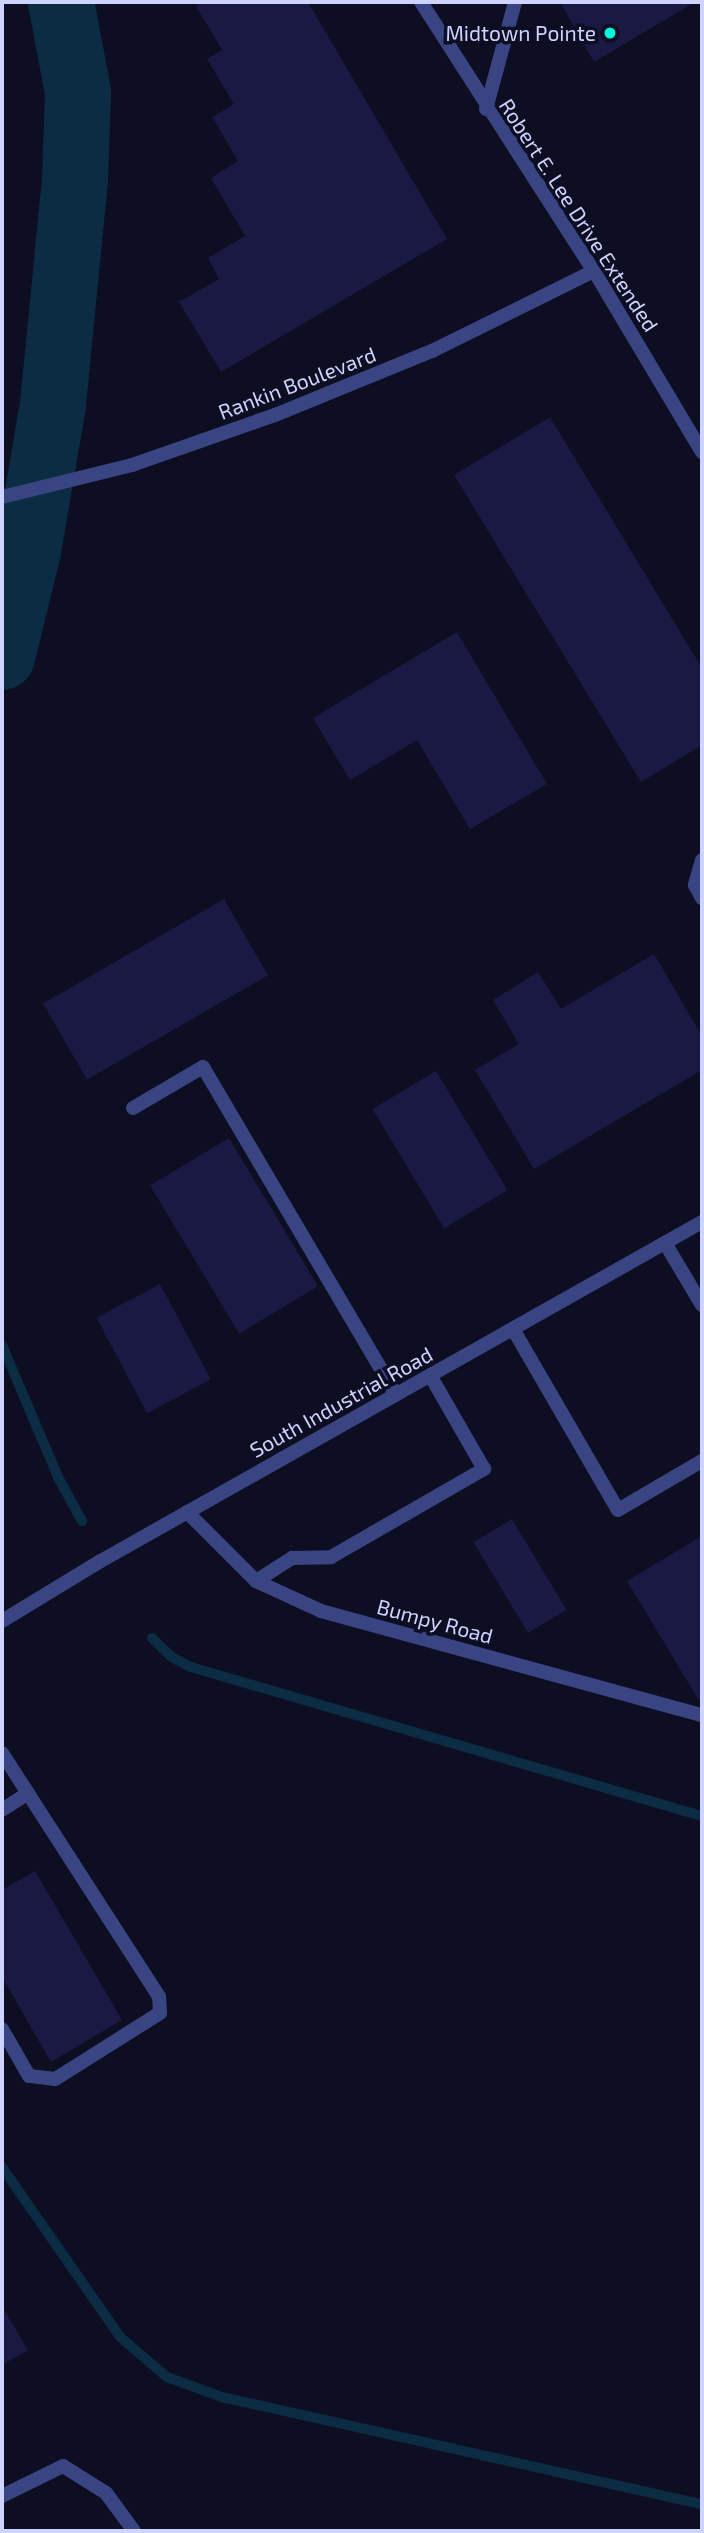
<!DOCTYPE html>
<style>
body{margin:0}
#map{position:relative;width:704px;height:2533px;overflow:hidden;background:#0d0e22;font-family:"Exo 2",sans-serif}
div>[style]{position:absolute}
.stream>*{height:10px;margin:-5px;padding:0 5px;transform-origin:5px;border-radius:5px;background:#0b2c43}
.river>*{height:66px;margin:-33px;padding:0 33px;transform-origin:33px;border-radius:33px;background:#0b2c43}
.building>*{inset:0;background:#191943;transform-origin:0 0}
.service>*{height:14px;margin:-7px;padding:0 7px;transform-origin:7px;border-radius:7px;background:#384582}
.minor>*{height:14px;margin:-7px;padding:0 7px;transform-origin:7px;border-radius:7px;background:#384582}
.dots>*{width:19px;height:19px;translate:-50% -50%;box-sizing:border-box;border:4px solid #0d0e22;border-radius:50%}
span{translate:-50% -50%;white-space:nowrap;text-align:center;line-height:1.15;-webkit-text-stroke:7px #0d0e22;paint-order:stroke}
.poi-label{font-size:21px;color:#ced3ff}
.right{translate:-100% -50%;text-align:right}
.street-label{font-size:21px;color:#ced3ff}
.frame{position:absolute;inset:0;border:4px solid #ced3ff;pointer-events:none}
</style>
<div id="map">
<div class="stream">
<div style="left:2px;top:1345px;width:146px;rotate:67deg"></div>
<div style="left:59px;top:1479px;width:48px;rotate:61.3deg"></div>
<div style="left:152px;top:1638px;width:29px;rotate:44deg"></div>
<div style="left:173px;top:1658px;width:20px;rotate:27deg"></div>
<div style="left:191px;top:1667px;width:532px;rotate:16.26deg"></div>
<div style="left:2px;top:2167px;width:207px;rotate:55.2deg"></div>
<div style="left:120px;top:2337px;width:62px;rotate:40.4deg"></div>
<div style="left:167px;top:2377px;width:59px;rotate:20deg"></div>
<div style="left:222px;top:2397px;width:492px;rotate:12.6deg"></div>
</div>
<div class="river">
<div style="left:2px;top:657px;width:109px;rotate:-76.2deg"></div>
<div style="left:28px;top:551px;width:149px;rotate:-80.3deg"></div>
<div style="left:53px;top:404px;width:226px;rotate:-84.4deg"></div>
<div style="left:75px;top:179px;width:87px;rotate:-88deg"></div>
<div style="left:78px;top:92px;width:92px;rotate:-100.7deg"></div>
</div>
<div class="building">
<div style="clip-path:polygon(203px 2px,308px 2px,447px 239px,221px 372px,179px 302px,219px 279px,208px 258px,245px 236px,211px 178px,238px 161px,212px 117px,234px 104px,207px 59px,222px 50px,196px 6px)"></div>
<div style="clip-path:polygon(560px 2px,695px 2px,594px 62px)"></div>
<div style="clip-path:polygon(550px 417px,702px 668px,702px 745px,641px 782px,454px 475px)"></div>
<div style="clip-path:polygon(457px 632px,547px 784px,470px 829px,417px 740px,350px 780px,313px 718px)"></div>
<div style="left:224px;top:899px;width:88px;height:209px;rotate:60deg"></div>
<div style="clip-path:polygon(654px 954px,702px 1036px,702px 1070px,534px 1169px,475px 1070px,519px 1044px,493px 1000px,538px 972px,561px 1009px)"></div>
<div style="left:436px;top:1071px;width:139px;height:74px;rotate:59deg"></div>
<div style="left:229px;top:1138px;width:173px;height:92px;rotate:59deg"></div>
<div style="left:160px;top:1284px;width:108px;height:72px;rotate:62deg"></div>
<div style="left:512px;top:1519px;width:106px;height:45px;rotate:59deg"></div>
<div style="clip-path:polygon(702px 1536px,702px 1697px,698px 1699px,627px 1581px)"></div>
<div style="clip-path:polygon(35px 1871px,122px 2020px,51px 2062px,2px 1977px,2px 1890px)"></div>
<div style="clip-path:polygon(2px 2306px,28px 2350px,2px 2365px)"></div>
</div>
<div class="service">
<div style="left:486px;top:109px;width:111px;rotate:-74.8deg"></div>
<div style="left:702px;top:860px;width:26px;rotate:106deg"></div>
<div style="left:695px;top:885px;width:15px;rotate:62deg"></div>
<div style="left:133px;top:1108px;width:81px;rotate:-30.4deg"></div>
<div style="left:203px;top:1067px;width:380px;rotate:59.5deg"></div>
<div style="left:665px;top:1243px;width:72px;rotate:59.2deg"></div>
<div style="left:513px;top:1329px;width:209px;rotate:59.9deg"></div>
<div style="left:618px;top:1510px;width:97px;rotate:-30.3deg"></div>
<div style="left:187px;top:1512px;width:98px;rotate:45deg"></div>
<div style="left:256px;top:1581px;width:72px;rotate:24.8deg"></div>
<div style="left:321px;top:1611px;width:395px;rotate:15.3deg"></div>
<div style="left:256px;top:1581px;width:43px;rotate:-32.6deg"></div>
<div style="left:292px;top:1558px;width:39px;rotate:-1deg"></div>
<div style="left:331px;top:1557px;width:177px;rotate:-29.9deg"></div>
<div style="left:484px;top:1469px;width:108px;rotate:-119.9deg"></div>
<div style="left:2px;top:1753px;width:290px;rotate:57.2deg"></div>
<div style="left:159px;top:1997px;width:16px;rotate:86deg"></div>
<div style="left:160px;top:2013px;width:124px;rotate:147.8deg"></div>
<div style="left:55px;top:2079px;width:26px;rotate:-173deg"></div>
<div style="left:29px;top:2076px;width:54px;rotate:-119.9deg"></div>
<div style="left:2px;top:1810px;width:31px;rotate:-33deg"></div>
<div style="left:2px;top:2496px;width:68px;rotate:-26.2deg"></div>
<div style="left:63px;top:2466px;width:51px;rotate:32.1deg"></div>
<div style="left:106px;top:2493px;width:47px;rotate:53.6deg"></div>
</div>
<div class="minor">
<div style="left:421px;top:2px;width:320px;rotate:57.3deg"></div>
<div style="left:594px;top:271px;width:211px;rotate:59.2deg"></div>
<div style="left:2px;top:497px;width:134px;rotate:-13.8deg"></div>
<div style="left:132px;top:465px;width:151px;rotate:-19.3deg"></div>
<div style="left:275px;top:415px;width:170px;rotate:-22.2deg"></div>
<div style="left:432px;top:351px;width:181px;rotate:-26.3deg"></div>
<div style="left:2px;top:1621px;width:114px;rotate:-31.3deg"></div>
<div style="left:99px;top:1562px;width:692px;rotate:-29.42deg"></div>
</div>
<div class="dots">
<div style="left:610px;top:33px;background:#00f9dc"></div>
</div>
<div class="poi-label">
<span class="right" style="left:596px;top:33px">Midtown Pointe</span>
</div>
<div class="street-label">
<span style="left:579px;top:215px;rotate:57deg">Robert E. Lee Drive Extended</span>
<span style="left:297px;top:383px;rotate:-21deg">Rankin Boulevard</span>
<span style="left:341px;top:1402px;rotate:-29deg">South Industrial Road</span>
<span style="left:435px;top:1621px;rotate:15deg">Bumpy Road</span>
</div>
<div class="frame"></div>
</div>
